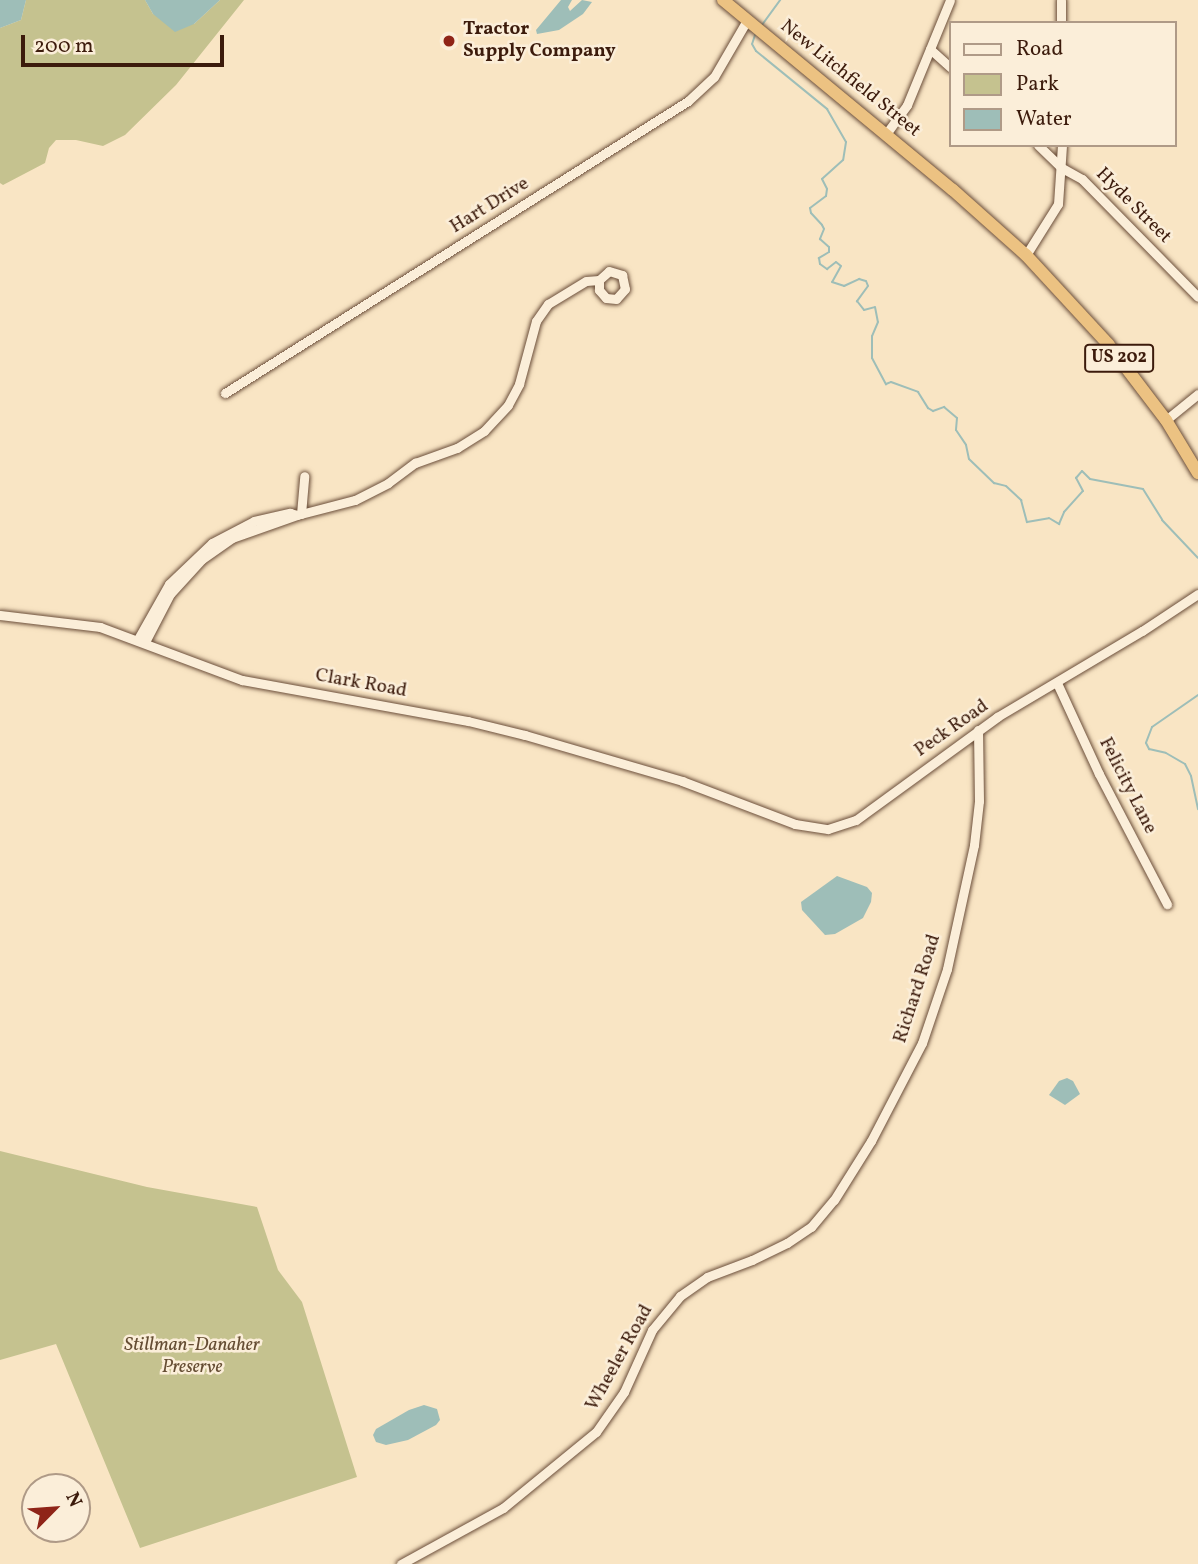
<!DOCTYPE html>
<style>
body{margin:0}
#map{position:relative;width:1198px;height:1564px;overflow:hidden;background:#f9e5c4;font-family:Vollkorn,serif}
div>[style]{position:absolute}
.green>*{inset:0;background:#c5c28f}
.water>*{inset:0;background:#9ebeb8}
.stream>*{height:2px;margin:-1px;padding:0 1px;transform-origin:1px;border-radius:1px;background:#9ebeb8}
.roads{filter:drop-shadow(0 0 2px #6b4e3a) drop-shadow(0 0 2px #6b4e3a)}
.minor>*{height:9px;margin:-4.5px;padding:0 4.5px;transform-origin:4.5px;border-radius:4.5px;background:#fbeed9}
.highway>*{height:12px;margin:-6px;padding:0 6px;transform-origin:6px;border-radius:6px;background:#ecc282}
.dots>*{width:19px;height:19px;translate:-50% -50%;box-sizing:border-box;border:4px solid #fbeed9;border-radius:50%}
span{translate:-50% -50%;white-space:nowrap;text-align:center;line-height:1.15;-webkit-text-stroke:5px #fbeed9;paint-order:stroke}
.shield-label span{padding:2px 5px;background:#fbeed9;border:2px solid;border-radius:5px;-webkit-text-stroke-width:0}
.shield-label{font-size:18px;color:#3c1b0c;font-weight:700}
.poi-label{font-size:19px;color:#3c1b0c;font-weight:700}
.left{translate:0 -50%;text-align:left}
.street-label{font-size:19px;color:#3c1b0c}
.park-label{font-size:19px;color:#654d33;font-style:italic}
.legend{position:absolute;left:949px;top:21px;width:228px;height:126px;box-sizing:border-box;background:#fbeed9;border:2px solid #af9a87;margin:0;padding:9px 12px;list-style:none;font-size:21px;color:#3c1b0c}
.legend li{display:flex;align-items:center;gap:14px;height:35px}
.legend b{width:35px;border:2px solid #af9a87}
.north{position:absolute;left:21px;top:1473px;width:70px;height:70px;box-sizing:border-box;background:#fbeed9;border:2px solid #af9a87;border-radius:50%;rotate:65deg;font-size:19px;font-weight:700;line-height:28px;text-align:center;color:#3c1b0c}
.north::after{content:'';display:block;margin:auto;width:24px;height:32px;background:#8f2418;clip-path:polygon(50% 0,100% 100%,50% 72%,0 100%)}
.scale{position:absolute;left:21px;top:35px;width:203px;height:32px;box-sizing:border-box;border:4px solid #3c1b0c;border-top:0;padding-left:9px;font-size:21px;line-height:24px;white-space:nowrap;color:#3c1b0c;-webkit-text-stroke:5px #fbeed9;paint-order:stroke}
</style>
<div id="map">
<div class="green">
<div style="clip-path:polygon(26px 0,145px 0,153px 14px,194px 24px,220px 0,244px 0,176px 85px,125px 135px,103px 146px,76px 140px,56px 140px,49px 148px,45px 163px,3px 185px,0 183px,0 28px,21px 20px)"></div>
<div style="clip-path:polygon(0 1151px,147px 1187px,257px 1207px,278px 1270px,302px 1302px,357px 1477px,140px 1548px,56px 1344px,0 1360px)"></div>
</div>
<div class="water">
<div style="clip-path:polygon(0 0,26px 0,21px 20px,0 28px)"></div>
<div style="clip-path:polygon(145px 0,220px 0,194px 24px,175px 32px,153px 14px)"></div>
<div style="clip-path:polygon(561px 0,572px 0,568px 7px,570px 11px,582px 0,592px 2px,583px 14px,559px 30px,537px 34px,536px 30px)"></div>
<div style="clip-path:polygon(837px 876px,867px 887px,872px 893px,871px 902px,863px 918px,835px 934px,825px 935px,802px 910px,801px 902px)"></div>
<div style="clip-path:polygon(1067px 1078px,1073px 1081px,1080px 1094px,1065px 1105px,1049px 1095px,1059px 1081px)"></div>
<div style="clip-path:polygon(424px 1405px,437px 1409px,440px 1420px,436px 1425px,408px 1440px,386px 1445px,376px 1442px,373px 1435px,376px 1429px,409px 1410px)"></div>
</div>
<div class="stream">
<div style="left:762px;top:25px;width:31px;rotate:-54deg"></div>
<div style="left:755px;top:35px;width:9px;rotate:108deg"></div>
<div style="left:752px;top:44px;width:8px;rotate:60deg"></div>
<div style="left:756px;top:51px;width:92px;rotate:39.2deg"></div>
<div style="left:827px;top:109px;width:38px;rotate:60deg"></div>
<div style="left:846px;top:142px;width:18px;rotate:99deg"></div>
<div style="left:843px;top:160px;width:28px;rotate:138deg"></div>
<div style="left:822px;top:179px;width:11px;rotate:63deg"></div>
<div style="left:827px;top:189px;width:7px;rotate:98deg"></div>
<div style="left:826px;top:196px;width:20px;rotate:143deg"></div>
<div style="left:810px;top:208px;width:5px;rotate:79deg"></div>
<div style="left:811px;top:213px;width:16px;rotate:47deg"></div>
<div style="left:822px;top:225px;width:4px;rotate:63deg"></div>
<div style="left:824px;top:229px;width:11px;rotate:112deg"></div>
<div style="left:820px;top:239px;width:12px;rotate:42deg"></div>
<div style="left:829px;top:247px;width:5px;rotate:90deg"></div>
<div style="left:829px;top:252px;width:12px;rotate:149deg"></div>
<div style="left:819px;top:258px;width:6px;rotate:81deg"></div>
<div style="left:820px;top:264px;width:9px;rotate:36deg"></div>
<div style="left:827px;top:269px;width:11px;rotate:-38deg"></div>
<div style="left:836px;top:262px;width:6px;rotate:39deg"></div>
<div style="left:841px;top:266px;width:18px;rotate:119deg"></div>
<div style="left:832px;top:282px;width:13px;rotate:18deg"></div>
<div style="left:844px;top:286px;width:17px;rotate:-25deg"></div>
<div style="left:859px;top:279px;width:7px;rotate:16deg"></div>
<div style="left:866px;top:281px;width:5px;rotate:68deg"></div>
<div style="left:868px;top:286px;width:19px;rotate:126deg"></div>
<div style="left:857px;top:301px;width:11px;rotate:52deg"></div>
<div style="left:864px;top:310px;width:11px;rotate:-15deg"></div>
<div style="left:875px;top:307px;width:15px;rotate:79deg"></div>
<div style="left:878px;top:322px;width:15px;rotate:113deg"></div>
<div style="left:872px;top:336px;width:22px;rotate:90deg"></div>
<div style="left:872px;top:358px;width:30px;rotate:62deg"></div>
<div style="left:886px;top:384px;width:5px;rotate:-22deg"></div>
<div style="left:891px;top:382px;width:29px;rotate:20deg"></div>
<div style="left:918px;top:392px;width:19px;rotate:58deg"></div>
<div style="left:928px;top:408px;width:6px;rotate:31deg"></div>
<div style="left:933px;top:411px;width:12px;rotate:-20deg"></div>
<div style="left:944px;top:407px;width:17px;rotate:40deg"></div>
<div style="left:957px;top:418px;width:12px;rotate:95deg"></div>
<div style="left:956px;top:430px;width:18px;rotate:56deg"></div>
<div style="left:966px;top:445px;width:14px;rotate:78deg"></div>
<div style="left:969px;top:459px;width:35px;rotate:44deg"></div>
<div style="left:994px;top:483px;width:12px;rotate:14deg"></div>
<div style="left:1006px;top:486px;width:21px;rotate:43deg"></div>
<div style="left:1021px;top:500px;width:23px;rotate:75deg"></div>
<div style="left:1027px;top:522px;width:22px;rotate:-10deg"></div>
<div style="left:1049px;top:518px;width:12px;rotate:31deg"></div>
<div style="left:1059px;top:524px;width:13px;rotate:-67deg"></div>
<div style="left:1064px;top:512px;width:28px;rotate:-48deg"></div>
<div style="left:1083px;top:491px;width:15px;rotate:-118deg"></div>
<div style="left:1076px;top:478px;width:9px;rotate:-49deg"></div>
<div style="left:1082px;top:471px;width:11px;rotate:45deg"></div>
<div style="left:1090px;top:479px;width:54px;rotate:10.7deg"></div>
<div style="left:1143px;top:489px;width:36px;rotate:58deg"></div>
<div style="left:1162px;top:520px;width:52px;rotate:46.5deg"></div>
<div style="left:1198px;top:695px;width:56px;rotate:145.2deg"></div>
<div style="left:1152px;top:727px;width:17px;rotate:111deg"></div>
<div style="left:1146px;top:743px;width:7px;rotate:63deg"></div>
<div style="left:1149px;top:749px;width:17px;rotate:13deg"></div>
<div style="left:1166px;top:753px;width:22px;rotate:30deg"></div>
<div style="left:1185px;top:764px;width:13px;rotate:63deg"></div>
<div style="left:1191px;top:776px;width:34px;rotate:78deg"></div>
</div>
<div class="roads">
<div class="minor">
<div style="left:1061px;top:23px;width:23px;rotate:-90deg"></div>
<div style="left:930px;top:49px;width:28px;rotate:42deg"></div>
<div style="left:886px;top:134px;width:36px;rotate:-54deg"></div>
<div style="left:907px;top:105px;width:113px;rotate:-67.7deg"></div>
<div style="left:1038px;top:145px;width:33px;rotate:44deg"></div>
<div style="left:1062px;top:168px;width:23px;rotate:29deg"></div>
<div style="left:1082px;top:179px;width:165px;rotate:45.5deg"></div>
<div style="left:1026px;top:255px;width:60px;rotate:-57.9deg"></div>
<div style="left:1058px;top:204px;width:59px;rotate:-86.1deg"></div>
<div style="left:225px;top:393px;width:547px;rotate:-32.24deg"></div>
<div style="left:688px;top:101px;width:35px;rotate:-43deg"></div>
<div style="left:714px;top:77px;width:66px;rotate:-59.9deg"></div>
<div style="left:1166px;top:420px;width:41px;rotate:-39.1deg"></div>
<div style="left:301px;top:514px;width:38px;rotate:-85deg"></div>
<div style="left:297px;top:515px;width:60px;rotate:-14.5deg"></div>
<div style="left:355px;top:500px;width:37px;rotate:-27deg"></div>
<div style="left:388px;top:483px;width:34px;rotate:-37deg"></div>
<div style="left:415px;top:463px;width:45px;rotate:-19.7deg"></div>
<div style="left:457px;top:448px;width:32px;rotate:-32deg"></div>
<div style="left:484px;top:431px;width:35px;rotate:-47deg"></div>
<div style="left:508px;top:405px;width:24px;rotate:-62deg"></div>
<div style="left:519px;top:384px;width:65px;rotate:-74.9deg"></div>
<div style="left:536px;top:321px;width:21px;rotate:-55deg"></div>
<div style="left:548px;top:304px;width:44px;rotate:-31.2deg"></div>
<div style="left:586px;top:281px;width:13px;rotate:-4deg"></div>
<div style="left:599px;top:280px;width:13px;rotate:-42deg"></div>
<div style="left:609px;top:271px;width:14px;rotate:17deg"></div>
<div style="left:622px;top:275px;width:14px;rotate:78deg"></div>
<div style="left:625px;top:289px;width:13px;rotate:132deg"></div>
<div style="left:616px;top:299px;width:10px;rotate:-174deg"></div>
<div style="left:606px;top:298px;width:11px;rotate:-131deg"></div>
<div style="left:599px;top:290px;width:10px;rotate:-90deg"></div>
<div style="left:0;top:615px;width:101px;rotate:6.8deg"></div>
<div style="left:100px;top:627px;width:152px;rotate:20.5deg"></div>
<div style="left:242px;top:680px;width:230px;rotate:10.3deg"></div>
<div style="left:468px;top:721px;width:59px;rotate:13.8deg"></div>
<div style="left:525px;top:735px;width:164px;rotate:16.3deg"></div>
<div style="left:682px;top:781px;width:121px;rotate:20.8deg"></div>
<div style="left:795px;top:824px;width:33px;rotate:9deg"></div>
<div style="left:828px;top:829px;width:29px;rotate:-18deg"></div>
<div style="left:856px;top:820px;width:175px;rotate:-36.1deg"></div>
<div style="left:997px;top:717px;width:169px;rotate:-30.7deg"></div>
<div style="left:1142px;top:631px;width:67px;rotate:-33.5deg"></div>
<div style="left:138px;top:639px;width:63px;rotate:-60.6deg"></div>
<div style="left:169px;top:584px;width:59px;rotate:-43.6deg"></div>
<div style="left:212px;top:543px;width:47px;rotate:-27.6deg"></div>
<div style="left:254px;top:521px;width:37px;rotate:-13deg"></div>
<div style="left:290px;top:513px;width:7px;rotate:16deg"></div>
<div style="left:297px;top:515px;width:69px;rotate:160.5deg"></div>
<div style="left:232px;top:538px;width:37px;rotate:145deg"></div>
<div style="left:202px;top:559px;width:47px;rotate:132.4deg"></div>
<div style="left:170px;top:594px;width:54px;rotate:117.5deg"></div>
<div style="left:1057px;top:683px;width:100px;rotate:65.2deg"></div>
<div style="left:1099px;top:774px;width:147px;rotate:62.4deg"></div>
<div style="left:401px;top:1564px;width:116px;rotate:-28.8deg"></div>
<div style="left:503px;top:1508px;width:120px;rotate:-39.3deg"></div>
<div style="left:596px;top:1432px;width:49px;rotate:-55deg"></div>
<div style="left:624px;top:1392px;width:68px;rotate:-65.7deg"></div>
<div style="left:652px;top:1330px;width:44px;rotate:-50.5deg"></div>
<div style="left:680px;top:1296px;width:33px;rotate:-35deg"></div>
<div style="left:707px;top:1277px;width:48px;rotate:-20.7deg"></div>
<div style="left:752px;top:1260px;width:39px;rotate:-26deg"></div>
<div style="left:787px;top:1243px;width:29px;rotate:-34deg"></div>
<div style="left:811px;top:1227px;width:35px;rotate:-50deg"></div>
<div style="left:834px;top:1200px;width:70px;rotate:-57.9deg"></div>
<div style="left:871px;top:1141px;width:110px;rotate:-62.5deg"></div>
<div style="left:922px;top:1043px;width:78px;rotate:-71.3deg"></div>
<div style="left:947px;top:969px;width:127px;rotate:-77.7deg"></div>
<div style="left:974px;top:845px;width:44px;rotate:-83.5deg"></div>
<div style="left:979px;top:801px;width:71px;rotate:-90.8deg"></div>
</div>
<div class="highway">
<div style="left:723px;top:0;width:298px;rotate:39.6deg"></div>
<div style="left:953px;top:190px;width:98px;rotate:41.7deg"></div>
<div style="left:1026px;top:255px;width:121px;rotate:47.3deg"></div>
<div style="left:1108px;top:344px;width:96px;rotate:52.7deg"></div>
<div style="left:1166px;top:420px;width:62px;rotate:58.9deg"></div>
</div>
</div>
<div class="dots">
<div style="left:449px;top:41px;background:#8f2418"></div>
</div>
<div class="shield-label">
<span style="left:1119px;top:358px">US 202</span>
</div>
<div class="poi-label">
<span class="left" style="left:463px;top:41px">Tractor<br>Supply Company</span>
</div>
<div class="street-label">
<span style="left:850px;top:79px;rotate:39deg">New Litchfield Street</span>
<span style="left:490px;top:206px;rotate:-32deg">Hart Drive</span>
<span style="left:1133px;top:206px;rotate:45deg">Hyde Street</span>
<span style="left:361px;top:684px;rotate:10deg">Clark Road</span>
<span style="left:952px;top:729px;rotate:-35deg">Peck Road</span>
<span style="left:1127px;top:786px;rotate:63deg">Felicity Lane</span>
<span style="left:918px;top:989px;rotate:-72deg">Richard Road</span>
<span style="left:620px;top:1358px;rotate:-61deg">Wheeler Road</span>
</div>
<div class="park-label">
<span style="left:192px;top:1357px">Stillman-Danaher<br>Preserve</span>
</div>
<ul class="legend">
<li><b style="height:9px;background:#fbeed9"></b>Road</li>
<li><b style="height:19px;background:#c5c28f"></b>Park</li>
<li><b style="height:19px;background:#9ebeb8"></b>Water</li>
</ul>
<div class="north">N</div>
<div class="scale">200 m</div>
</div>
